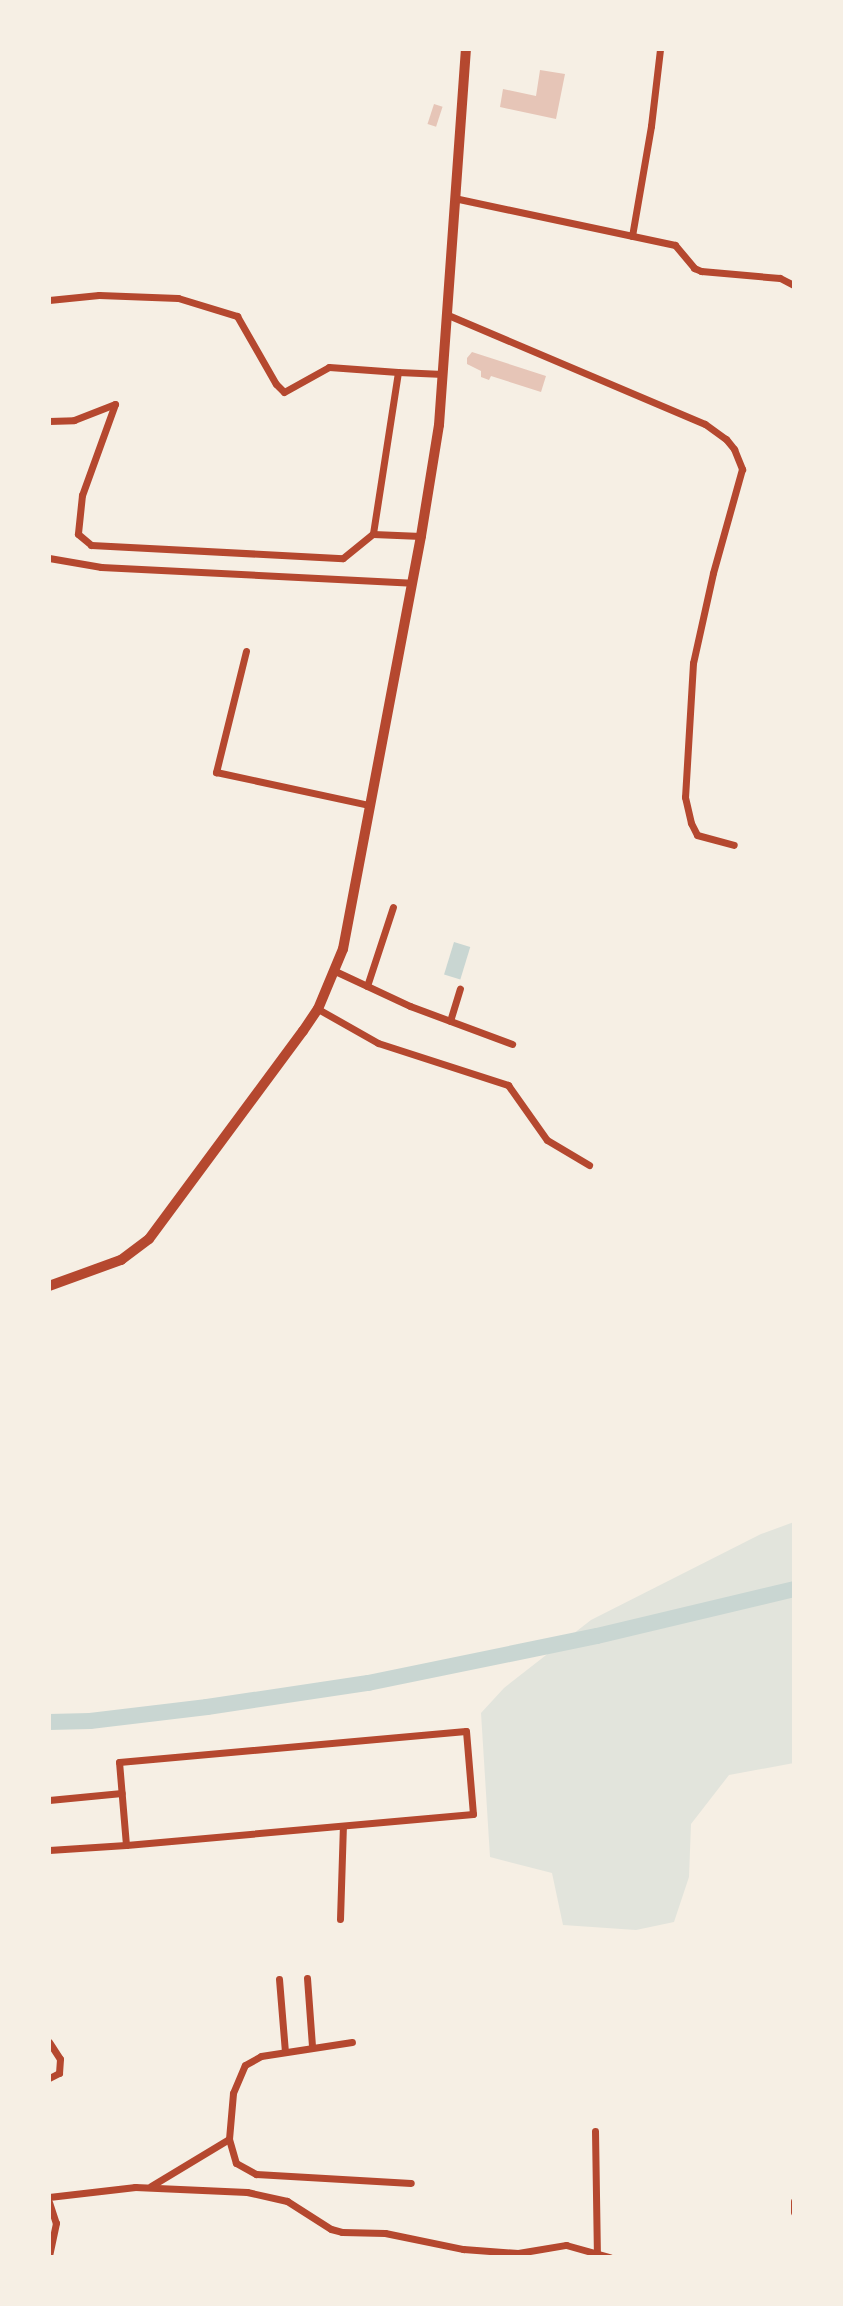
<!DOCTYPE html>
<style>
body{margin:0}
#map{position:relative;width:843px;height:2306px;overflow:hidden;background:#f6efe4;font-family:Rubik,sans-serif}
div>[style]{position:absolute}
.green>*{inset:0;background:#e2e4dc}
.water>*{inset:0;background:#c9d6d2;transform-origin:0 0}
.canal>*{height:16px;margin:-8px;padding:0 8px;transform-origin:8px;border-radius:8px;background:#c9d6d2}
.building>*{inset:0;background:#e6c5b7;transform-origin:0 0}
.minor>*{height:7px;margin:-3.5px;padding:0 3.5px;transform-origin:3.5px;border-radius:3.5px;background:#b5482f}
.secondary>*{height:10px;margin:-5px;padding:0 5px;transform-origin:5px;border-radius:5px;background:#b5482f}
span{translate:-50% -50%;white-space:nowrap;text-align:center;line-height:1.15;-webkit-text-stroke:6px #f6efe4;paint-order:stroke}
.frame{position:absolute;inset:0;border:51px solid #f6efe4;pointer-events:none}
</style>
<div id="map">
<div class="green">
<div style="clip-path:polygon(794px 1522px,794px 1763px,729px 1775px,691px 1824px,689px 1877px,674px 1922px,636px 1930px,563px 1925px,552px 1873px,490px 1857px,481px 1713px,504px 1688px,591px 1620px,761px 1534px)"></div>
</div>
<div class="water">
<div style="left:454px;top:942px;width:17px;height:34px;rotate:17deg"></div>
</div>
<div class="canal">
<div style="left:49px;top:1722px;width:41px;rotate:-1.4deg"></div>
<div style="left:90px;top:1721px;width:118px;rotate:-6.8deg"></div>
<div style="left:207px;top:1707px;width:163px;rotate:-8.5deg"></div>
<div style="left:368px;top:1683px;width:234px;rotate:-11.6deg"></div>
<div style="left:597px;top:1636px;width:203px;rotate:-13.4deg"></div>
</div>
<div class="building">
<div style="clip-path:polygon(540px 70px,565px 74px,556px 119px,500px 107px,503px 89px,536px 96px)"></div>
<div style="left:434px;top:104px;width:9px;height:21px;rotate:18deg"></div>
<div style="clip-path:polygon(472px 352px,546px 376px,541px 392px,491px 376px,489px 380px,481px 377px,481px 371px,467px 364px,467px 358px)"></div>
</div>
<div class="minor">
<div style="left:454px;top:198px;width:226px;rotate:12deg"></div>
<div style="left:675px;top:245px;width:30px;rotate:50deg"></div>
<div style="left:694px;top:268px;width:8px;rotate:23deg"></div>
<div style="left:701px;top:271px;width:79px;rotate:5.1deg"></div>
<div style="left:780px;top:278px;width:16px;rotate:27deg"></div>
<div style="left:632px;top:236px;width:112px;rotate:-80.2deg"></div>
<div style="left:651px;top:126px;width:78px;rotate:-83.3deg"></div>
<div style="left:49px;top:300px;width:50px;rotate:-5.7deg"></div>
<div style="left:99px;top:295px;width:79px;rotate:2.2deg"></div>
<div style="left:178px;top:298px;width:62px;rotate:17deg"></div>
<div style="left:237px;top:316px;width:78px;rotate:60.2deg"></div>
<div style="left:276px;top:384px;width:11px;rotate:45deg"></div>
<div style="left:284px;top:392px;width:51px;rotate:-29.1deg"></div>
<div style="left:329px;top:367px;width:69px;rotate:4.1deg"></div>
<div style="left:398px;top:372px;width:164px;rotate:98.8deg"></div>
<div style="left:448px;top:315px;width:279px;rotate:23deg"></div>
<div style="left:705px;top:424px;width:26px;rotate:36deg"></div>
<div style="left:726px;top:439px;width:13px;rotate:51deg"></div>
<div style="left:734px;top:449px;width:22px;rotate:68deg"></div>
<div style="left:742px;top:469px;width:108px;rotate:105.6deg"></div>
<div style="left:713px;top:573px;width:92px;rotate:102.5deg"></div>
<div style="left:693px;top:663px;width:134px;rotate:93.4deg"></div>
<div style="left:685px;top:797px;width:27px;rotate:77deg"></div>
<div style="left:691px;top:823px;width:13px;rotate:63deg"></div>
<div style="left:697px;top:835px;width:38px;rotate:15deg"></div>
<div style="left:398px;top:372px;width:45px;rotate:2.5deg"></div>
<div style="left:49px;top:421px;width:25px;rotate:-2deg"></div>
<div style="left:74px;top:420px;width:44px;rotate:-21.3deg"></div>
<div style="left:115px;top:404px;width:97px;rotate:109.9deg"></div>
<div style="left:82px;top:495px;width:39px;rotate:96deg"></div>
<div style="left:78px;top:534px;width:17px;rotate:40deg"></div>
<div style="left:91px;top:545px;width:252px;rotate:3deg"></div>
<div style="left:343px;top:558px;width:38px;rotate:-39deg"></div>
<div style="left:373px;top:534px;width:48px;rotate:2.4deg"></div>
<div style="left:49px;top:558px;width:53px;rotate:9.8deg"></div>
<div style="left:101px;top:567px;width:311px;rotate:2.9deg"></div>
<div style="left:246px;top:651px;width:125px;rotate:103.9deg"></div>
<div style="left:216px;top:772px;width:157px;rotate:12.2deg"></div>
<div style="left:335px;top:971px;width:83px;rotate:25deg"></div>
<div style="left:410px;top:1006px;width:109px;rotate:20.4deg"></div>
<div style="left:367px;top:986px;width:83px;rotate:-71.8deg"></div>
<div style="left:318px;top:1009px;width:69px;rotate:29.5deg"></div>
<div style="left:378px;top:1043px;width:137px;rotate:17.9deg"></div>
<div style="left:508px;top:1085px;width:67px;rotate:54.7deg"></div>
<div style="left:547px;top:1140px;width:49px;rotate:30.8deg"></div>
<div style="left:450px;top:1021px;width:34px;rotate:-73deg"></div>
<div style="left:466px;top:1731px;width:83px;rotate:85.2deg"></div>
<div style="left:473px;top:1814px;width:348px;rotate:174.9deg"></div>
<div style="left:126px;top:1845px;width:83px;rotate:-94.8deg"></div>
<div style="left:119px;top:1762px;width:348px;rotate:-5.1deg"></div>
<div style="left:49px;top:1800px;width:73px;rotate:-5.5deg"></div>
<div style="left:49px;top:1850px;width:77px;rotate:-3.7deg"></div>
<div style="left:340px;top:1919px;width:93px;rotate:-88.2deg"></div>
<div style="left:307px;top:1978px;width:68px;rotate:85.8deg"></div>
<div style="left:279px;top:1979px;width:73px;rotate:85.3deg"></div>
<div style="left:49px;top:2042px;width:20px;rotate:57deg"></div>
<div style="left:60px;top:2059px;width:14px;rotate:94deg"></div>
<div style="left:59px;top:2073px;width:11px;rotate:153deg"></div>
<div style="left:595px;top:2131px;width:122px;rotate:89.1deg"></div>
<div style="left:229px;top:2139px;width:46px;rotate:-85deg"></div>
<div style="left:233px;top:2093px;width:30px;rotate:-67deg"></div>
<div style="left:245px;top:2065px;width:18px;rotate:-29deg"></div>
<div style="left:261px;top:2056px;width:92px;rotate:-8.7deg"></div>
<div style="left:151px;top:2186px;width:91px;rotate:-31.1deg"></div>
<div style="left:229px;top:2139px;width:25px;rotate:74deg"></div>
<div style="left:236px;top:2163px;width:23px;rotate:29deg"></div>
<div style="left:256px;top:2174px;width:155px;rotate:3.3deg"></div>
<div style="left:49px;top:2197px;width:87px;rotate:-6.6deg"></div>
<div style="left:135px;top:2187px;width:112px;rotate:2.6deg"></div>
<div style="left:247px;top:2192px;width:41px;rotate:12.7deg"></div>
<div style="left:287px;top:2201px;width:52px;rotate:32.5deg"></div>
<div style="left:331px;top:2229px;width:11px;rotate:15deg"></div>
<div style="left:342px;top:2232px;width:43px;rotate:1.3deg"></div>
<div style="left:385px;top:2233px;width:80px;rotate:11.6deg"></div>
<div style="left:463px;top:2249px;width:55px;rotate:4.2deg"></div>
<div style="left:518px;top:2253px;width:49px;rotate:-9.5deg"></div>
<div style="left:566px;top:2245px;width:45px;rotate:15.6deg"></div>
<div style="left:794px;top:2201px;width:11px;rotate:90deg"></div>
<div style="left:49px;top:2202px;width:22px;rotate:72deg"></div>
<div style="left:56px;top:2223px;width:33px;rotate:102deg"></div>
</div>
<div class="secondary">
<div style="left:49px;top:1286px;width:77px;rotate:-19.9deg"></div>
<div style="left:121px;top:1260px;width:35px;rotate:-37deg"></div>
<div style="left:149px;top:1239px;width:259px;rotate:-53.5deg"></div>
<div style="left:303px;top:1031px;width:27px;rotate:-56deg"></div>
<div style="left:318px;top:1009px;width:65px;rotate:-67.4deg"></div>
<div style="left:343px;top:949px;width:420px;rotate:-79.3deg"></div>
<div style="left:421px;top:536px;width:112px;rotate:-80.8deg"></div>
<div style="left:439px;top:425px;width:377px;rotate:-85.9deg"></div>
</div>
<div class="frame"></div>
</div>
